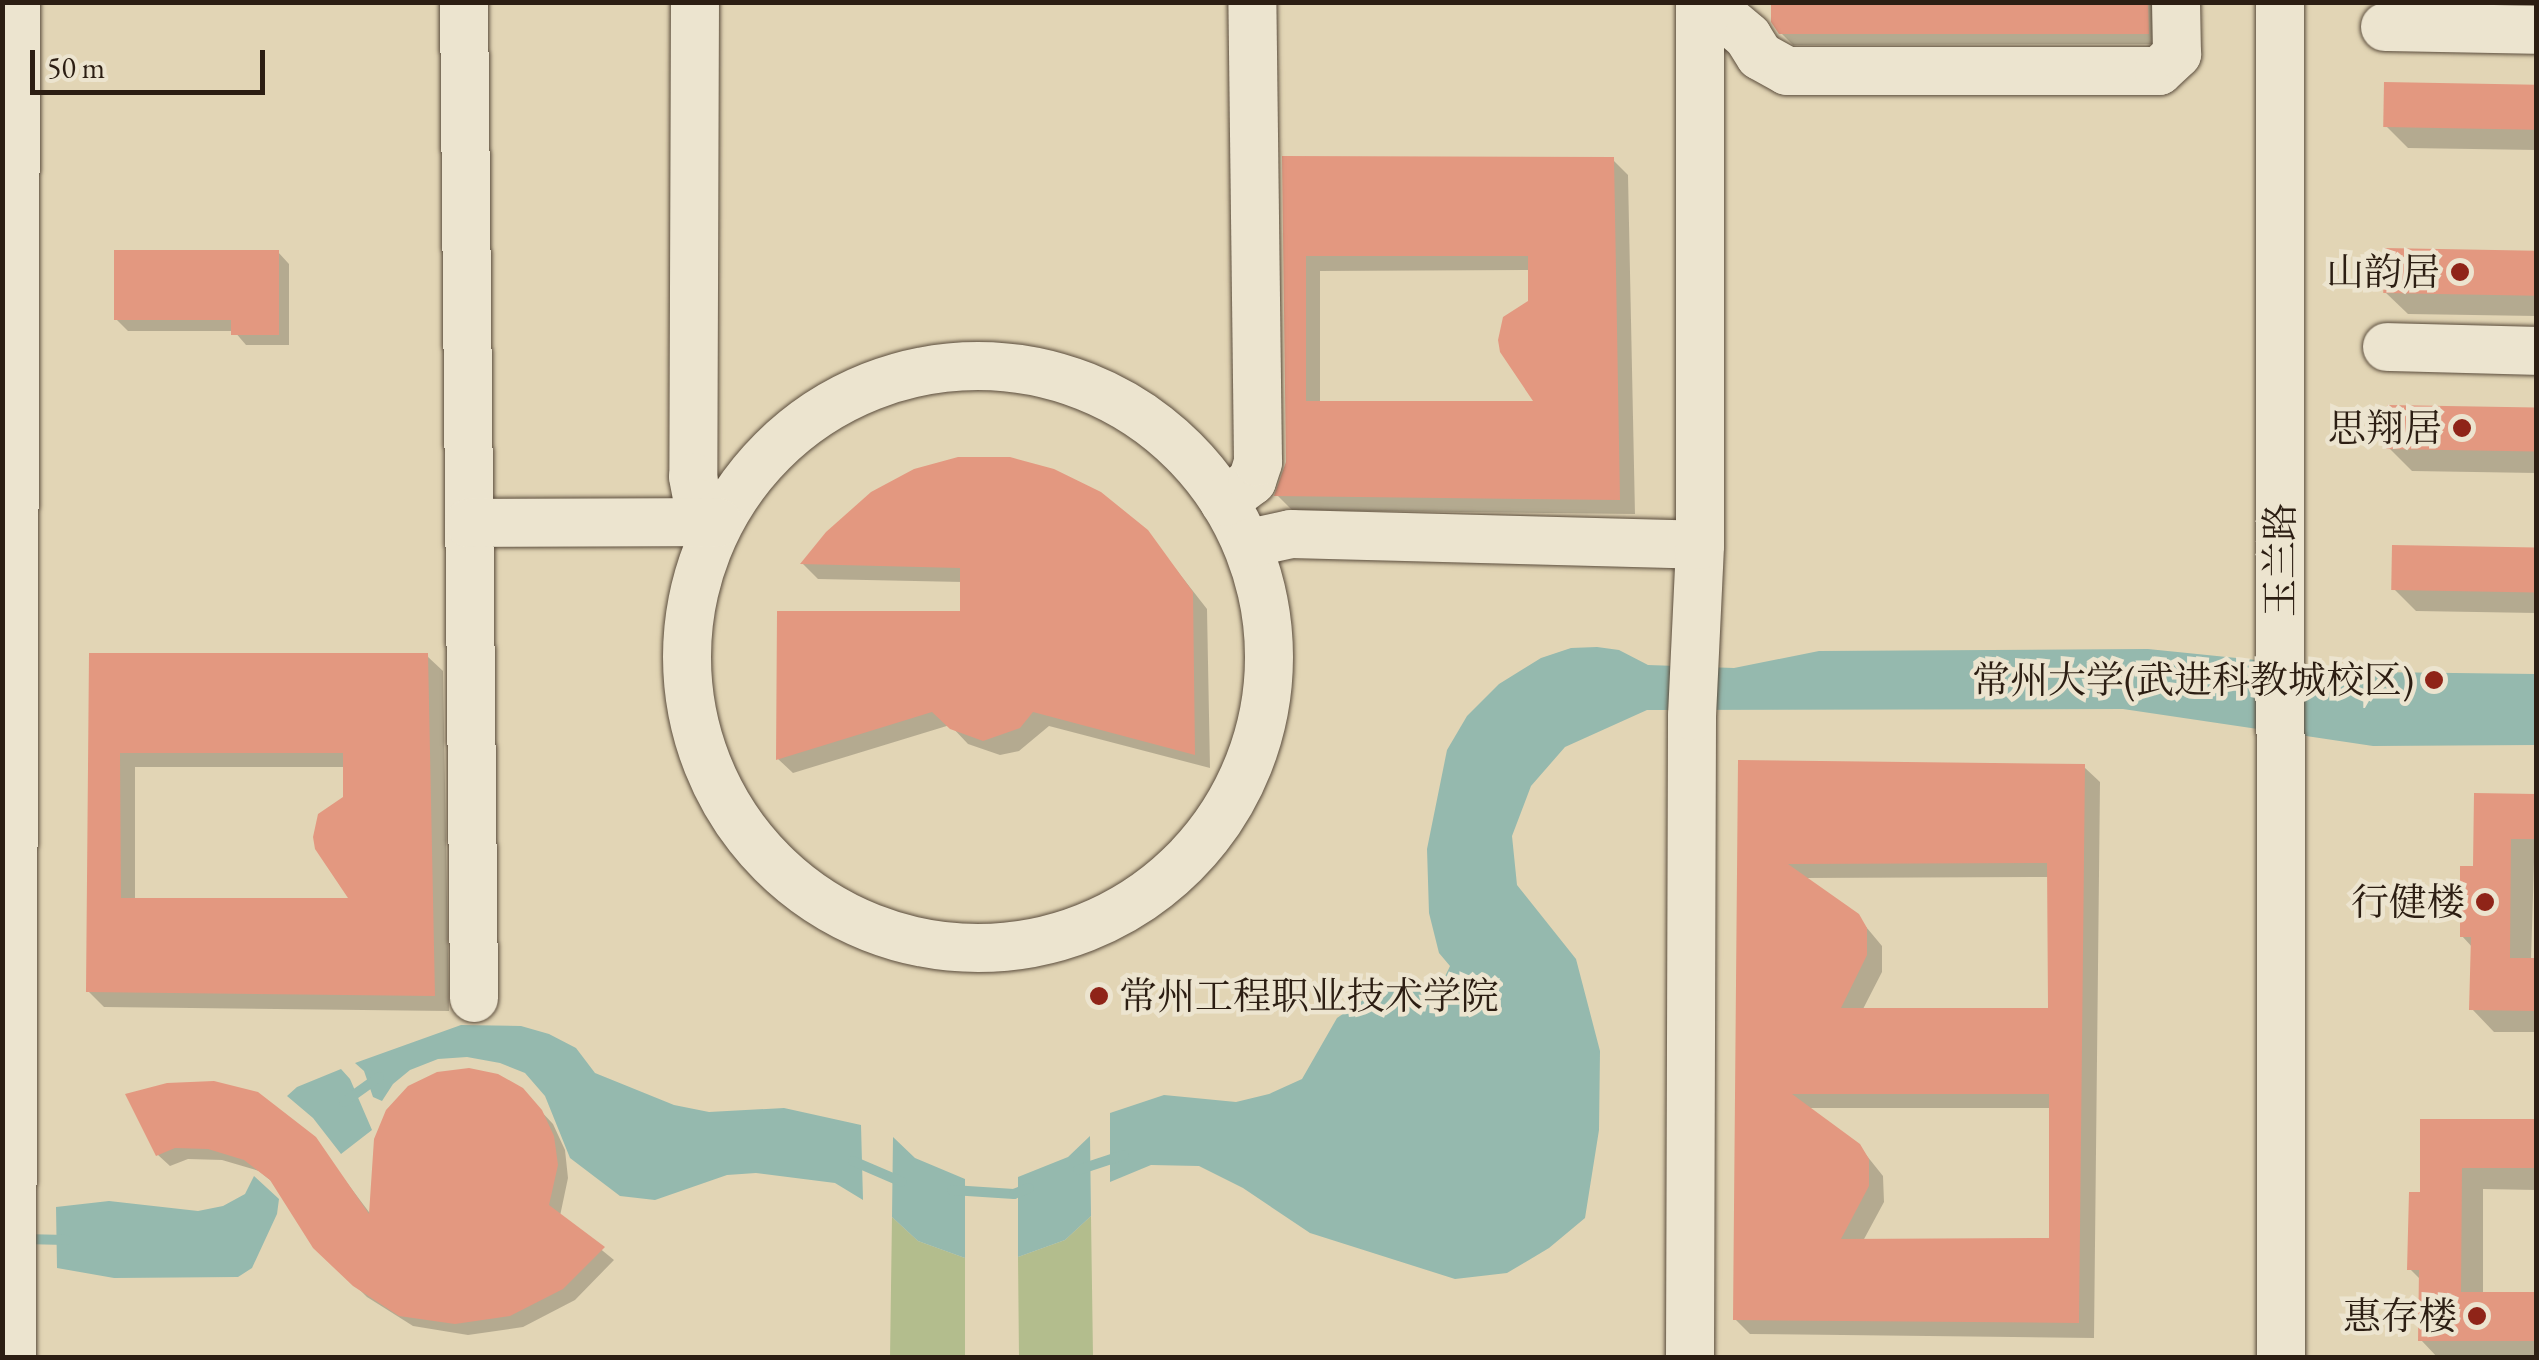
<!DOCTYPE html>
<meta charset="utf-8">
<style>
body{margin:0}
#map{position:relative;width:2539px;height:1360px;overflow:hidden;background:#e2d5b5;font-family:"EB Garamond","Noto Serif SC",serif}
div>[style]{position:absolute}
.green>*{inset:0;background:#b3bd8d}
.water>*{inset:0;background:#95b9ae}
.shadow>*{inset:0;background:#0003}
.stream>*{height:10px;margin:-5px;padding:0 5px;transform-origin:5px;border-radius:5px;background:#95b9ae}
.building>*{inset:0;background:#e39880;transform-origin:0 0}
.roads{filter:drop-shadow(0 0 2px #5a4c3c) drop-shadow(0 0 2px #5a4c3c)}
.minor>*{height:48px;margin:-24px;padding:0 24px;transform-origin:24px;border-radius:24px;background:#ece4cf}
.minor>.ring{margin:-24px;padding:0;box-sizing:content-box;background:none;border:48px solid #ece4cf;border-radius:50%}
.dots>*{width:28px;height:28px;translate:-50% -50%;box-sizing:border-box;border:5px solid #ece4cf;border-radius:50%}
span{translate:-50% -50%;white-space:nowrap;text-align:center;line-height:1.15;-webkit-text-stroke:9px #ece4cf;paint-order:stroke}
.poi-label{font-size:38px;color:#2c1e13}
.right{translate:-100% -50%;text-align:right}
.left{translate:0 -50%;text-align:left}
.street-label{font-size:38px;color:#2c1e13}
.frame{position:absolute;inset:0;border:5px solid #2c1e13;pointer-events:none}
.scale{position:absolute;left:30px;top:50px;width:235px;height:45px;box-sizing:border-box;border:5px solid #2c1e13;border-top:0;padding-left:12px;font-size:30px;line-height:35px;white-space:nowrap;color:#2c1e13;-webkit-text-stroke:8px #ece4cf;paint-order:stroke}
</style>
<div id="map">
<div class="green">
<div style="clip-path:polygon(1091px 1216px,1093px 1357px,1019px 1357px,1018px 1257px,1065px 1240px)"></div>
<div style="clip-path:polygon(892px 1217px,918px 1241px,965px 1258px,965px 1357px,890px 1358px)"></div>
</div>
<div class="water">
<div style="clip-path:polygon(1597px 647px,1619px 650px,1648px 665px,1734px 668px,1819px 651px,2148px 649px,2373px 672px,2536px 674px,2536px 745px,2373px 746px,2123px 709px,1647px 710px,1565px 747px,1531px 786px,1512px 836px,1517px 885px,1576px 959px,1600px 1051px,1599px 1130px,1585px 1218px,1549px 1248px,1507px 1273px,1455px 1279px,1310px 1233px,1243px 1188px,1199px 1166px,1151px 1165px,1110px 1182px,1110px 1113px,1164px 1095px,1236px 1102px,1269px 1094px,1302px 1079px,1337px 1018px,1381px 988px,1439px 989px,1450px 966px,1439px 953px,1429px 913px,1427px 849px,1447px 750px,1467px 716px,1499px 684px,1541px 658px,1571px 648px)"></div>
<div style="clip-path:polygon(461px 1025px,521px 1026px,549px 1034px,576px 1048px,595px 1073px,674px 1105px,709px 1112px,784px 1108px,861px 1125px,863px 1200px,835px 1183px,756px 1173px,727px 1175px,655px 1200px,620px 1196px,570px 1158px,545px 1096px,525px 1073px,500px 1063px,467px 1057px,438px 1059px,410px 1070px,393px 1084px,382px 1101px,373px 1097px,364px 1071px,355px 1063px)"></div>
<div style="clip-path:polygon(341px 1069px,350px 1079px,372px 1130px,341px 1154px,313px 1118px,287px 1096px,297px 1087px)"></div>
<div style="clip-path:polygon(1090px 1136px,1091px 1216px,1065px 1240px,1018px 1257px,1018px 1177px,1068px 1157px)"></div>
<div style="clip-path:polygon(893px 1137px,915px 1158px,965px 1179px,965px 1258px,918px 1241px,892px 1217px)"></div>
<div style="clip-path:polygon(254px 1176px,279px 1199px,277px 1214px,252px 1268px,238px 1277px,114px 1278px,57px 1268px,56px 1207px,109px 1201px,198px 1211px,223px 1206px,245px 1194px)"></div>
</div>
<div class="shadow">
<div style="clip-path:polygon(1773px 2px,2160px 2px,2160px 44px,1793px 45px,1781px 33px)"></div>
<div style="clip-path:polygon(2387px 84px,2536px 87px,2536px 150px,2408px 148px,2386px 126px)"></div>
<div style="clip-path:polygon(evenodd,1284px 159px,1612px 159px,1628px 175px,1635px 514px,1292px 510px,1277px 495px,1288px 462px,1284px 159px,1531px 270px,1538px 403px,1320px 403px,1320px 271px,1531px 270px)"></div>
<div style="clip-path:polygon(2386px 251px,2536px 253px,2536px 316px,2408px 314px,2385px 292px)"></div>
<div style="clip-path:polygon(278px 252px,289px 264px,289px 345px,246px 345px,234px 331px,128px 331px,116px 319px)"></div>
<div style="clip-path:polygon(2390px 408px,2536px 409px,2536px 473px,2412px 471px,2389px 448px)"></div>
<div style="clip-path:polygon(1146px 531px,1207px 609px,1210px 768px,1049px 726px,1019px 751px,1000px 755px,968px 744px,950px 725px,793px 773px,778px 759px,962px 614px,963px 582px,818px 579px,803px 564px,828px 533px)"></div>
<div style="clip-path:polygon(2394px 547px,2536px 549px,2536px 613px,2416px 611px,2393px 588px)"></div>
<div style="clip-path:polygon(evenodd,92px 655px,427px 656px,443px 671px,449px 1011px,104px 1007px,88px 991px,92px 655px,135px 767px,346px 767px,353px 900px,135px 900px,135px 767px)"></div>
<div style="clip-path:polygon(evenodd,1741px 763px,2084px 767px,2100px 782px,2094px 1338px,1750px 1334px,1735px 1319px,1741px 763px,2050px 877px,2050px 1010px,1862px 1011px,1882px 972px,1882px 946px,1857px 916px,1804px 878px,2050px 877px,1741px 763px,1807px 1108px,2052px 1108px,2052px 1241px,1863px 1241px,1884px 1202px,1883px 1176px,1859px 1146px,1807px 1108px)"></div>
<div style="clip-path:polygon(2477px 796px,2536px 797px,2531px 961px,2536px 961px,2536px 1032px,2494px 1032px,2472px 1009px,2473px 948px,2462px 936px,2475px 869px)"></div>
<div style="clip-path:polygon(521px 1090px,553px 1124px,565px 1150px,568px 1178px,560px 1216px,614px 1260px,575px 1300px,523px 1327px,468px 1335px,413px 1326px,367px 1297px,315px 1246px,275px 1184px,259px 1171px,222px 1160px,188px 1159px,170px 1166px,158px 1155px,129px 1095px,314px 1139px,372px 1216px)"></div>
<div style="clip-path:polygon(2423px 1121px,2536px 1121px,2536px 1190px,2483px 1189px,2483px 1294px,2536px 1294px,2536px 1358px,2438px 1358px,2421px 1340px,2421px 1280px,2410px 1269px,2423px 1195px)"></div>
</div>
<div class="stream">
<div style="left:344px;top:1102px;width:43px;rotate:-35.5deg"></div>
<div style="left:853px;top:1161px;width:53px;rotate:23.2deg"></div>
<div style="left:1078px;top:1170px;width:48px;rotate:-18.1deg"></div>
<div style="left:952px;top:1190px;width:62px;rotate:3.7deg"></div>
<div style="left:1014px;top:1194px;width:16px;rotate:-22deg"></div>
<div style="left:23px;top:1239px;width:43px;rotate:1.3deg"></div>
</div>
<div class="building">
<div style="clip-path:polygon(1771px 2px,2148px 2px,2149px 34px,1779px 34px,1771px 22px)"></div>
<div style="left:2384px;top:82px;width:152px;height:45px;rotate:1deg"></div>
<div style="clip-path:polygon(evenodd,1282px 156px,1614px 157px,1620px 500px,1274px 496px,1286px 462px,1282px 156px,1306px 256px,1528px 256px,1528px 301px,1503px 317px,1498px 340px,1500px 352px,1533px 401px,1306px 401px,1306px 256px)"></div>
<div style="left:2384px;top:248px;width:152px;height:45px;rotate:1deg"></div>
<div style="clip-path:polygon(114px 250px,279px 250px,279px 335px,231px 335px,231px 320px,114px 320px)"></div>
<div style="left:2387px;top:405px;width:149px;height:44px;rotate:1deg"></div>
<div style="clip-path:polygon(958px 457px,1010px 457px,1054px 469px,1101px 492px,1148px 530px,1193px 592px,1195px 755px,1033px 712px,1020px 728px,983px 741px,950px 729px,932px 712px,776px 760px,777px 611px,960px 611px,960px 568px,800px 564px,826px 532px,871px 492px,914px 469px)"></div>
<div style="left:2392px;top:545px;width:144px;height:45px;rotate:1deg"></div>
<div style="clip-path:polygon(evenodd,89px 653px,428px 653px,435px 996px,86px 992px,89px 653px,120px 753px,343px 753px,343px 797px,318px 814px,313px 837px,315px 849px,348px 898px,121px 898px,120px 753px)"></div>
<div style="clip-path:polygon(evenodd,1738px 760px,2085px 764px,2079px 1323px,1733px 1320px,1738px 760px,2047px 863px,2048px 1008px,1841px 1008px,1867px 955px,1867px 928px,1859px 914px,1788px 864px,2047px 863px,1738px 760px,1792px 1094px,2049px 1094px,2049px 1238px,1841px 1239px,1869px 1186px,1869px 1159px,1860px 1144px,1792px 1094px)"></div>
<div style="clip-path:polygon(2474px 793px,2536px 794px,2536px 839px,2511px 839px,2510px 958px,2536px 958px,2536px 1011px,2469px 1010px,2471px 937px,2460px 937px,2460px 866px,2473px 866px)"></div>
<div style="clip-path:polygon(469px 1068px,498px 1074px,523px 1088px,542px 1110px,554px 1136px,558px 1165px,549px 1205px,605px 1247px,563px 1289px,510px 1316px,455px 1324px,399px 1316px,353px 1286px,313px 1248px,270px 1180px,244px 1160px,208px 1149px,175px 1148px,156px 1156px,125px 1094px,167px 1083px,214px 1081px,258px 1092px,316px 1137px,369px 1214px,374px 1139px,386px 1110px,408px 1086px,437px 1072px)"></div>
<div style="clip-path:polygon(2420px 1119px,2536px 1119px,2536px 1168px,2462px 1168px,2461px 1292px,2536px 1292px,2536px 1341px,2418px 1341px,2419px 1270px,2407px 1270px,2409px 1192px,2420px 1192px)"></div>
</div>
<div class="roads">
<div class="minor">
<div style="left:464px;top:2px;width:996px;rotate:89.42deg"></div>
<div style="left:695px;top:2px;width:475px;rotate:90.2deg"></div>
<div style="left:693px;top:477px;width:26px;rotate:79deg"></div>
<div style="left:698px;top:503px;width:28px;rotate:44deg"></div>
<div style="left:2280px;top:2px;width:1356px;rotate:89.96deg"></div>
<div style="left:1700px;top:19px;width:28px;rotate:2deg"></div>
<div style="left:1728px;top:20px;width:26px;rotate:40deg"></div>
<div style="left:1748px;top:37px;width:22px;rotate:58deg"></div>
<div style="left:1760px;top:56px;width:31px;rotate:29deg"></div>
<div style="left:1787px;top:71px;width:372px"></div>
<div style="left:2159px;top:71px;width:25px;rotate:-43deg"></div>
<div style="left:2177px;top:54px;width:52px;rotate:-91.1deg"></div>
<div style="left:2385px;top:27px;width:151px;rotate:1.1deg"></div>
<div style="left:2387px;top:347px;width:149px;rotate:1.5deg"></div>
<div class="ring" style="left:687px;top:366px;width:534px;height:534px"></div>
<div style="left:1224px;top:502px;width:35px;rotate:-37deg"></div>
<div style="left:1252px;top:481px;width:20px;rotate:-72deg"></div>
<div style="left:1258px;top:462px;width:460px;rotate:-90.7deg"></div>
<div style="left:469px;top:523px;width:249px;rotate:-0.2deg"></div>
<div style="left:1250px;top:543px;width:42px;rotate:-12.4deg"></div>
<div style="left:1291px;top:534px;width:409px;rotate:1.5deg"></div>
<div style="left:12px;top:1358px;width:1356px;rotate:-89.83deg"></div>
<div style="left:1690px;top:1358px;width:642px;rotate:-89.82deg"></div>
<div style="left:1692px;top:716px;width:171px;rotate:-87.3deg"></div>
<div style="left:1700px;top:545px;width:543px;rotate:-90deg"></div>
</div>
</div>
<div class="dots">
<div style="left:2460px;top:272px;background:#8f2418"></div>
<div style="left:2462px;top:428px;background:#8f2418"></div>
<div style="left:2434px;top:680px;background:#8f2418"></div>
<div style="left:2485px;top:902px;background:#8f2418"></div>
<div style="left:1099px;top:996px;background:#8f2418"></div>
<div style="left:2477px;top:1316px;background:#8f2418"></div>
</div>
<div class="poi-label">
<span class="right" style="left:2440px;top:272px">山韵居</span>
<span class="right" style="left:2442px;top:428px">思翔居</span>
<span class="right" style="left:2414px;top:680px">常州大学(武进科教城校区)</span>
<span class="right" style="left:2465px;top:902px">行健楼</span>
<span class="left" style="left:1119px;top:996px">常州工程职业技术学院</span>
<span class="right" style="left:2457px;top:1316px">惠存楼</span>
</div>
<div class="street-label">
<span style="left:2280px;top:560px;rotate:-90deg">玉兰路</span>
</div>
<div class="frame"></div>
<div class="scale">50 m</div>
</div>
